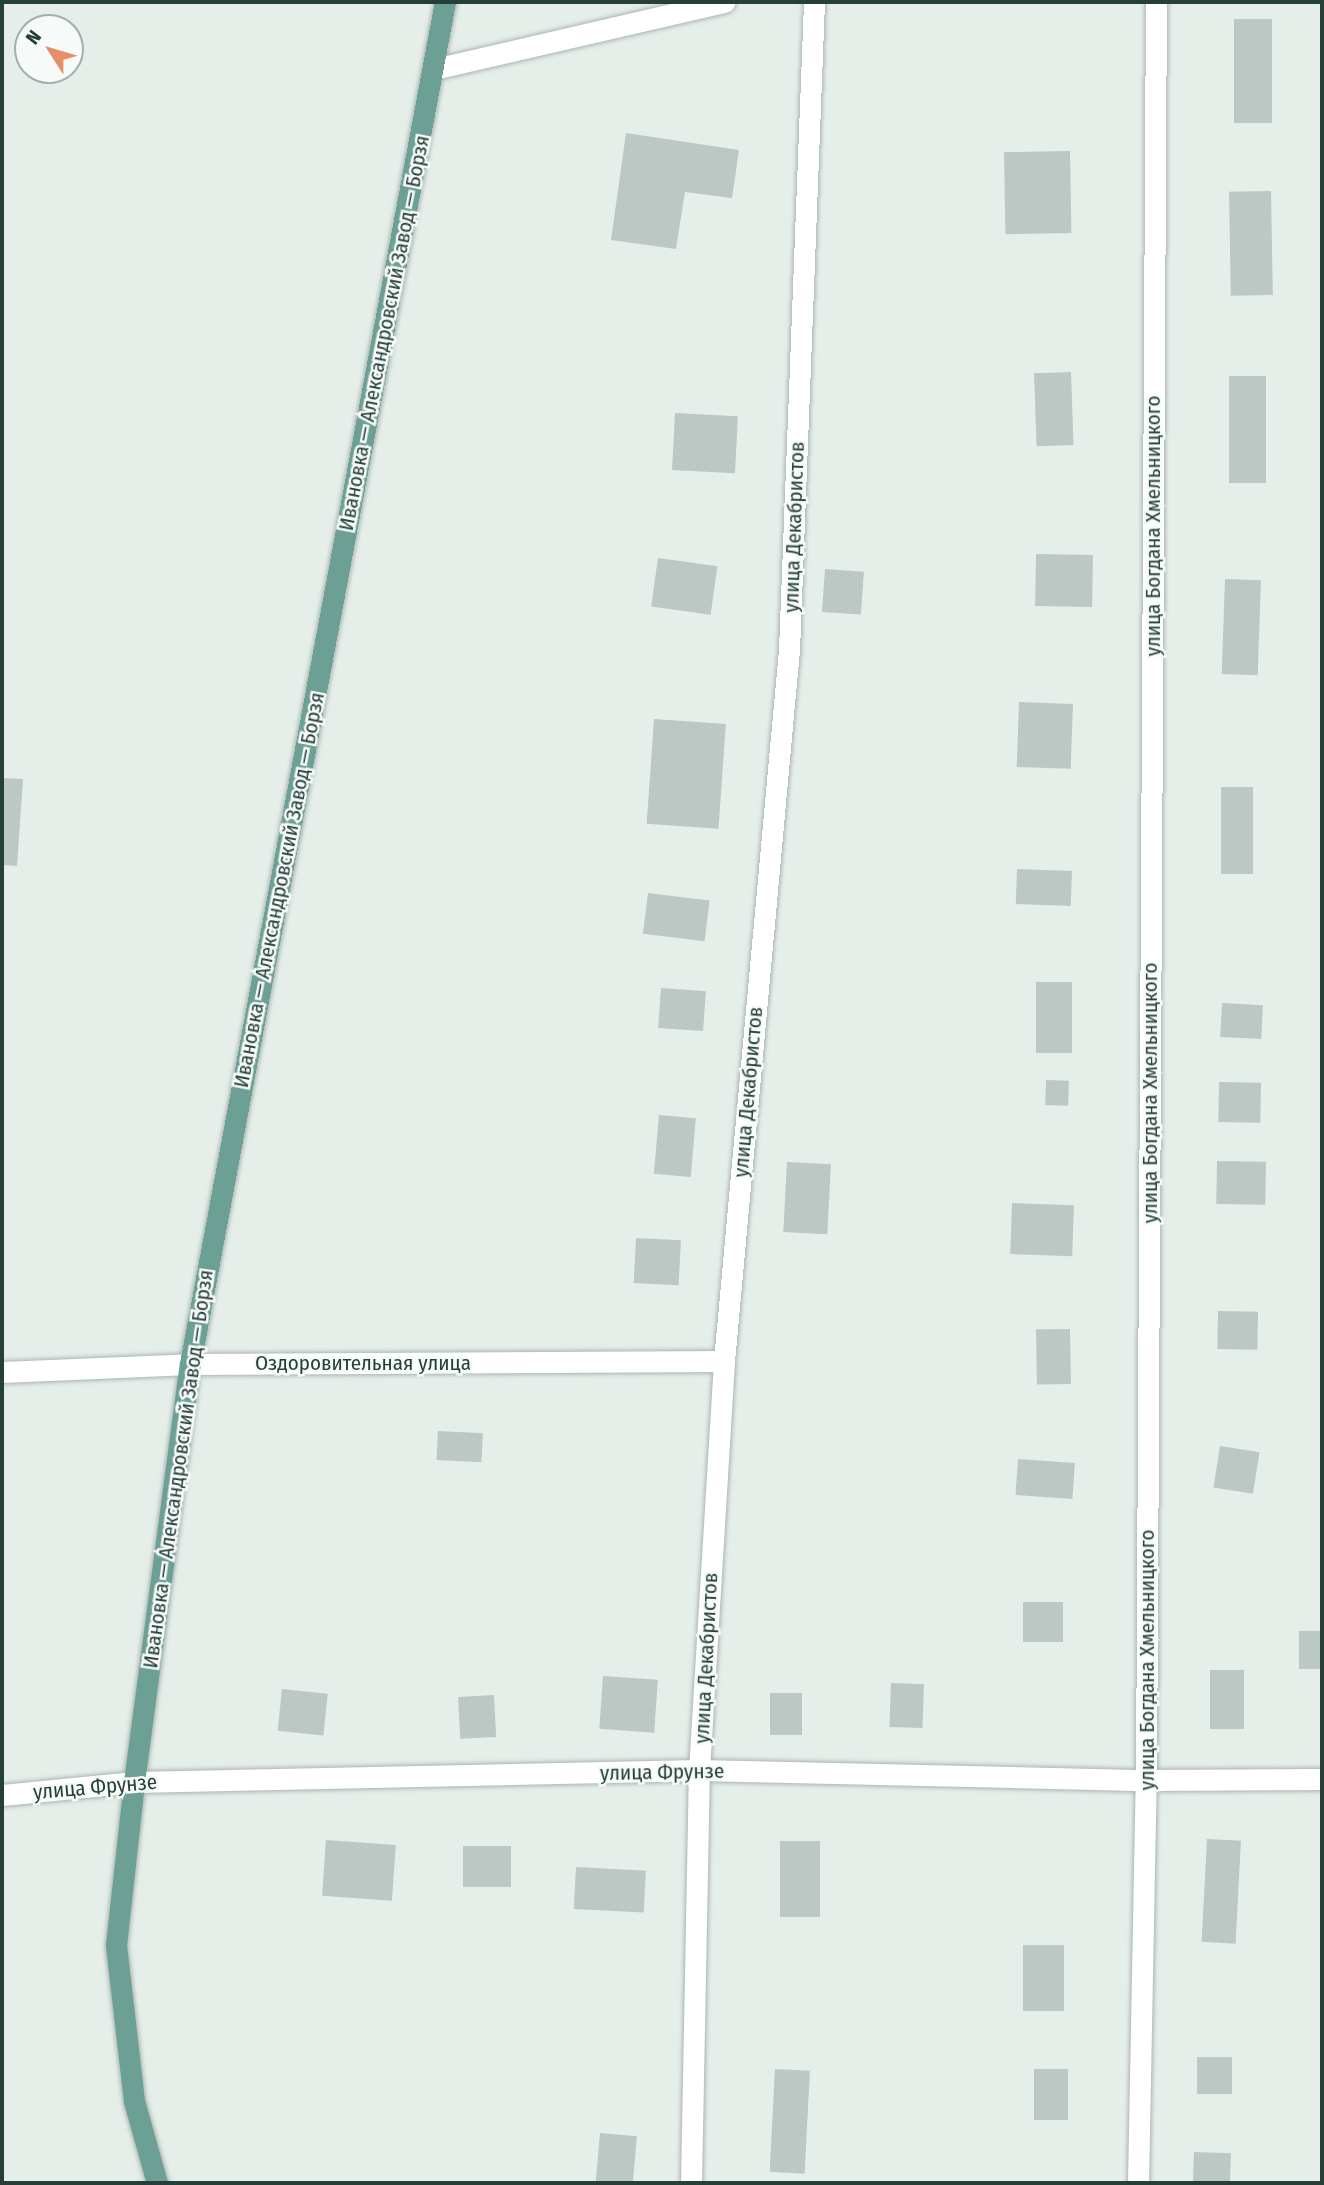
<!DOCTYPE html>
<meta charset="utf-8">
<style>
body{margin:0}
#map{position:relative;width:1324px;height:2185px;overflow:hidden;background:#e6eeea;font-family:"Fira Sans Condensed",sans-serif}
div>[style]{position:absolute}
.building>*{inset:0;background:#bbc8c3;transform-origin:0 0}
.roads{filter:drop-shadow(0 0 2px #a9b6b1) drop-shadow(0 0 2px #a9b6b1)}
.minor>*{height:21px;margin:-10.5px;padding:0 10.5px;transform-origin:10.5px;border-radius:10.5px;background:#fff}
.major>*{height:21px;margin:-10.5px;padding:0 10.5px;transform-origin:10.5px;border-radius:10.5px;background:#6da095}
span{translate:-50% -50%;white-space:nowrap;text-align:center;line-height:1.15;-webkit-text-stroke:5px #f6faf8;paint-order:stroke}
.street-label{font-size:21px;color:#263f39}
.frame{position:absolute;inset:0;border:4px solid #263f39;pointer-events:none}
.north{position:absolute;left:14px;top:14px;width:70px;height:70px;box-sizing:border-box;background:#f6faf8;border:2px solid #a3afac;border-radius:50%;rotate:307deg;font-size:19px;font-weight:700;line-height:28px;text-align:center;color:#263f39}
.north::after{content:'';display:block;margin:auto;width:24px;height:32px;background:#e88d69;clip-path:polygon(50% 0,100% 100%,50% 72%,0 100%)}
</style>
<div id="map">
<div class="building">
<div style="left:1234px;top:19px;width:38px;height:104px"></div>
<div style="clip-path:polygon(626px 133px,739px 150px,732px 198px,685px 192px,676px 249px,611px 240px)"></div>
<div style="left:1070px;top:151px;width:82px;height:66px;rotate:89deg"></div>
<div style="left:1271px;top:191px;width:104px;height:42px;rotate:89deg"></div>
<div style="left:1071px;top:372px;width:73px;height:37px;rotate:88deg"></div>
<div style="left:1229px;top:376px;width:37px;height:107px"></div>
<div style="left:675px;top:413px;width:63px;height:57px;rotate:3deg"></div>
<div style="left:1036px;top:554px;width:57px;height:52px;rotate:1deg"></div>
<div style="left:658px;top:558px;width:60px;height:49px;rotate:8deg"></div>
<div style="left:825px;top:569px;width:39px;height:43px;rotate:4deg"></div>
<div style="left:1225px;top:579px;width:36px;height:95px;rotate:2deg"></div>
<div style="left:1019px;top:702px;width:54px;height:65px;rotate:2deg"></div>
<div style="left:654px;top:719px;width:72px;height:105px;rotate:4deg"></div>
<div style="clip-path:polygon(2px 778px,23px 779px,17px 866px,2px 865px)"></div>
<div style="left:1221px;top:787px;width:32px;height:87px"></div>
<div style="left:1017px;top:869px;width:55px;height:35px;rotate:2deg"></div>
<div style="left:648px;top:893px;width:62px;height:41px;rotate:7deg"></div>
<div style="left:1036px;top:982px;width:36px;height:71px"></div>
<div style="left:661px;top:988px;width:45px;height:40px;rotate:4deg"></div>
<div style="left:1222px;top:1003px;width:41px;height:34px;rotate:3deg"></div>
<div style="left:1046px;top:1080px;width:23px;height:25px;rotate:2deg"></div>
<div style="left:1219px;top:1082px;width:42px;height:40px;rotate:1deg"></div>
<div style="left:659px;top:1115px;width:37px;height:59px;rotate:5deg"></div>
<div style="left:1217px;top:1161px;width:49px;height:43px;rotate:1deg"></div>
<div style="left:787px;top:1162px;width:44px;height:70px;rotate:3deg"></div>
<div style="left:1012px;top:1203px;width:62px;height:51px;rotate:2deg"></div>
<div style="left:636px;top:1238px;width:45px;height:45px;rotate:3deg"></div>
<div style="left:1218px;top:1311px;width:40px;height:38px;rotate:1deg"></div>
<div style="left:1070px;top:1329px;width:55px;height:34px;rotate:89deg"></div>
<div style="left:438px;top:1431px;width:45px;height:29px;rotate:3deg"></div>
<div style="left:1220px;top:1446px;width:40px;height:42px;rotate:9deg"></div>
<div style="left:1018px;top:1459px;width:57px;height:36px;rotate:4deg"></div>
<div style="left:1023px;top:1602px;width:40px;height:40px"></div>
<div style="left:1299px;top:1631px;width:23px;height:38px"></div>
<div style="left:1210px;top:1670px;width:34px;height:59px"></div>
<div style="left:603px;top:1676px;width:55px;height:53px;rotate:4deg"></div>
<div style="left:891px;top:1683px;width:33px;height:44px;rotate:2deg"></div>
<div style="left:282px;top:1689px;width:46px;height:42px;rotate:6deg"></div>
<div style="left:770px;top:1693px;width:32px;height:42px"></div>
<div style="left:494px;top:1695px;width:42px;height:36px;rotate:87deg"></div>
<div style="left:1207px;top:1839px;width:34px;height:103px;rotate:3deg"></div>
<div style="left:326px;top:1840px;width:70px;height:56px;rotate:4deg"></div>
<div style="left:780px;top:1841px;width:40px;height:76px"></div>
<div style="left:463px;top:1846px;width:48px;height:41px"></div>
<div style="left:576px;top:1867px;width:70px;height:42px;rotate:3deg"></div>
<div style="left:1023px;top:1945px;width:41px;height:66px"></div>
<div style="left:1197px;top:2057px;width:35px;height:37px"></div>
<div style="left:775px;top:2069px;width:35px;height:103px;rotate:3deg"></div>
<div style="left:1034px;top:2069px;width:34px;height:51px"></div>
<div style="left:600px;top:2133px;width:37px;height:50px;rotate:5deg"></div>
<div style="left:1194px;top:2152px;width:37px;height:31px;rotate:2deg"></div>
</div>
<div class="roads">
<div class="minor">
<div style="left:434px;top:69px;width:298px;rotate:-13deg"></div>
<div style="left:2px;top:1372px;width:188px;rotate:-2.4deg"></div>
<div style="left:190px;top:1364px;width:534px;rotate:-0.32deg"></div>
<div style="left:2px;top:1795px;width:133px;rotate:-5.6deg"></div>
<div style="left:134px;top:1782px;width:565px;rotate:-1.22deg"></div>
<div style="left:699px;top:1770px;width:447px;rotate:1.3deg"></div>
<div style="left:1146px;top:1780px;width:176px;rotate:-0.3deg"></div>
<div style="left:691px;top:2183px;width:413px;rotate:-88.9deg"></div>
<div style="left:699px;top:1770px;width:410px;rotate:-86.5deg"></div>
<div style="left:724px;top:1361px;width:714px;rotate:-84.78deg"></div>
<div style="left:789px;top:650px;width:648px;rotate:-87.79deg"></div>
<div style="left:1138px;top:2183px;width:403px;rotate:-88.9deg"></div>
<div style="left:1146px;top:1780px;width:1778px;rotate:-89.68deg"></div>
</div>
<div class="major">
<div style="left:157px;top:2183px;width:85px;rotate:-105.7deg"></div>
<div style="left:134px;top:2101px;width:157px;rotate:-96.6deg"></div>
<div style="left:116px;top:1945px;width:164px;rotate:-83.7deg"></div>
<div style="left:134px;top:1782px;width:422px;rotate:-82.4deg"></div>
<div style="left:190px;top:1364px;width:1386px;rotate:-79.4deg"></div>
</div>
</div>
<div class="street-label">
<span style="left:384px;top:333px;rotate:-79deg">Ивановка — Александровский Завод — Борзя</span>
<span style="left:1153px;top:526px;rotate:-90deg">улица Богдана Хмельницкого</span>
<span style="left:794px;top:527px;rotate:-88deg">улица Декабристов</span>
<span style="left:279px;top:890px;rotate:-79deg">Ивановка — Александровский Завод — Борзя</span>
<span style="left:748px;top:1092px;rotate:-85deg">улица Декабристов</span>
<span style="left:1150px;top:1093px;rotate:-90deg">улица Богдана Хмельницкого</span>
<span style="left:363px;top:1363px">Оздоровительная улица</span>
<span style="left:178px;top:1469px;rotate:-82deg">Ивановка — Александровский Завод — Борзя</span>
<span style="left:706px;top:1658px;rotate:-87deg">улица Декабристов</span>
<span style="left:1147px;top:1660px;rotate:-90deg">улица Богдана Хмельницкого</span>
<span style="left:662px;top:1772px;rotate:-1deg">улица Фрунзе</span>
<span style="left:95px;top:1787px;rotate:-5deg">улица Фрунзе</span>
</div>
<div class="frame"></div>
<div class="north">N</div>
</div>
